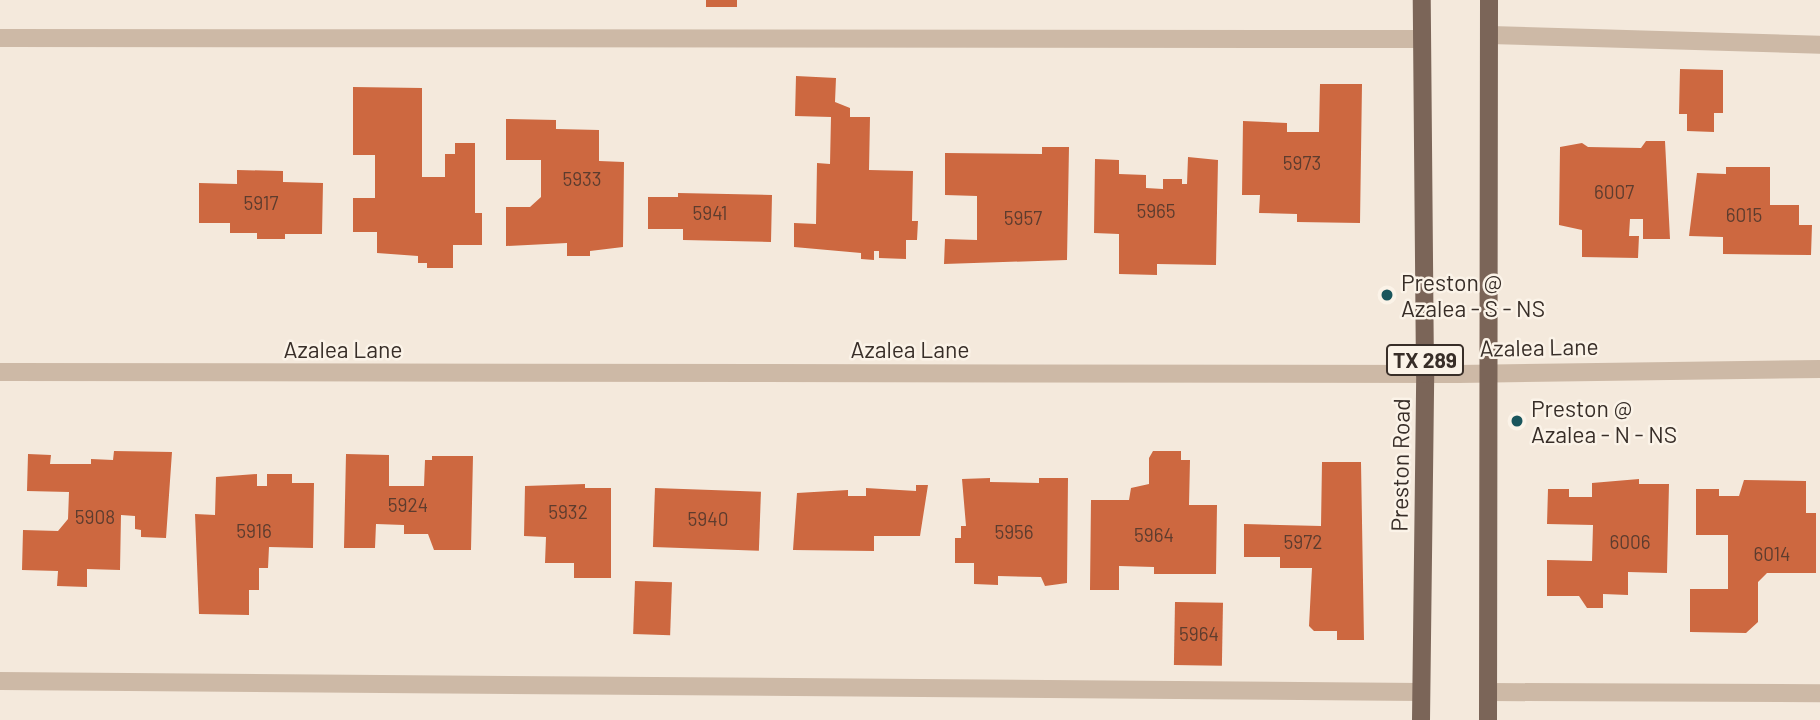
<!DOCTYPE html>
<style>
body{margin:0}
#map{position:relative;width:1820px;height:720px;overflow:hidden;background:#f4e9dc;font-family:Barlow,sans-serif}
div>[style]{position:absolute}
.building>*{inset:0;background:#cd6840;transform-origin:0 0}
.service>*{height:18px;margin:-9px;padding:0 9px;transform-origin:9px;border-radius:9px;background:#cdb9a6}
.minor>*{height:18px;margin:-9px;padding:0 9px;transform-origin:9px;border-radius:9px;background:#cdb9a6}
.primary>*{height:18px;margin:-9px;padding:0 9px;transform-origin:9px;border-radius:9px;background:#7b6558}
.dots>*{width:19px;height:19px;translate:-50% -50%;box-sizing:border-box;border:4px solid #fbf3e8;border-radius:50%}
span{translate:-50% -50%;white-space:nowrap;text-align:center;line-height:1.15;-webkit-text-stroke:5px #fbf3e8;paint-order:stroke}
.number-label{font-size:19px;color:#5d3c2e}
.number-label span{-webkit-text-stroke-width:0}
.shield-label span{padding:2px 5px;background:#fbf3e8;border:2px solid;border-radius:5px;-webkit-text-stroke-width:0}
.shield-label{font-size:21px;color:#382e28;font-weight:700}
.poi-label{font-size:23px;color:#382e28}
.left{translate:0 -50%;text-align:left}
.street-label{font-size:23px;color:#382e28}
</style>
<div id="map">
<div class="building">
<div style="left:706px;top:0;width:31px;height:7px"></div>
<div style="clip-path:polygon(1680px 69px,1723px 70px,1723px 113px,1714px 113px,1714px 132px,1687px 131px,1687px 114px,1679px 114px)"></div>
<div style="clip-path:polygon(796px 76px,836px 78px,835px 102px,850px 108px,850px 117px,870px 117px,869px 170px,913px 171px,912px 221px,918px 221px,917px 240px,906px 240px,906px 259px,879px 258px,879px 251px,874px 251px,874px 260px,861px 259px,861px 253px,794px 247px,794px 223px,816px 224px,817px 163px,830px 164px,831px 117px,795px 116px)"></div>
<div style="clip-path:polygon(1320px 84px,1362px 84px,1360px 223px,1297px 222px,1297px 214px,1259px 213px,1260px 195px,1242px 195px,1243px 121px,1287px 123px,1287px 132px,1319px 132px)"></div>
<div style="clip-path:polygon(353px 87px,422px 88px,422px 177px,445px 177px,445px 154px,455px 154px,455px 143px,475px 143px,475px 213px,482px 213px,482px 245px,453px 245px,453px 268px,427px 268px,427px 263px,418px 263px,418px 256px,377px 253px,377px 232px,353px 232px,353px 198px,375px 198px,375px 155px,353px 155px)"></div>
<div style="clip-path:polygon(506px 119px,556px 120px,556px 129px,599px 130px,599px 161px,624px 162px,623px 247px,590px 251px,590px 256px,567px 256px,567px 243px,506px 246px,506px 207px,530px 207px,541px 197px,541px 160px,506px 160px)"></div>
<div style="clip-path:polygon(1646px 141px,1665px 141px,1670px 239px,1643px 239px,1643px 219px,1630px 219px,1629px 236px,1639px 236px,1638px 258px,1582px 257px,1582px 230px,1559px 225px,1560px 147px,1582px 143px,1588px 147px,1641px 148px)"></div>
<div style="clip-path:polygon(1042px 147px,1069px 147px,1067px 260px,944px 264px,945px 239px,977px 240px,977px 196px,945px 195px,945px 153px,1042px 154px)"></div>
<div style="clip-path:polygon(1188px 157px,1218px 160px,1216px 265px,1157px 264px,1157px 275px,1119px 274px,1119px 234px,1094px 233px,1095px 159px,1119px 160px,1119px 174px,1146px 175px,1146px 188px,1163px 189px,1163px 179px,1182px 179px,1182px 184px,1187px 184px)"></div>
<div style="clip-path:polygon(1726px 167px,1770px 167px,1770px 205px,1799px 205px,1799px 225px,1812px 225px,1811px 255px,1723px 254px,1723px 237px,1689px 236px,1697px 173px,1726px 174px)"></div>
<div style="clip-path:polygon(237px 170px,283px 171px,283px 182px,323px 183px,322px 234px,285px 234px,285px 239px,257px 239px,257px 233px,230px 233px,230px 223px,199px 223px,199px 183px,237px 184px)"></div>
<div style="clip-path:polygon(678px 193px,772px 195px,771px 242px,683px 240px,683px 229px,648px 229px,648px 197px,678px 197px)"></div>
<div style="clip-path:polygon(114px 451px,172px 452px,166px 538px,141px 537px,141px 530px,135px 529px,135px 516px,121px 515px,120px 570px,87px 569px,87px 587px,57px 586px,58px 571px,22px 570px,23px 530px,58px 531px,68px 519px,69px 492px,27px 491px,28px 454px,51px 455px,50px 464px,91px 464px,91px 459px,113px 460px)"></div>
<div style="clip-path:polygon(1153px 451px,1181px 451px,1181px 460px,1190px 460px,1189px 505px,1217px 505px,1216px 574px,1154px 574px,1154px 567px,1119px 566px,1119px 590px,1090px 590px,1091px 500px,1129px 500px,1131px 488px,1149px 484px,1149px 458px)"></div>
<div style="clip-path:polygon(346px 454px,389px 455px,389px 486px,424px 486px,425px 460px,432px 460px,432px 456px,473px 456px,471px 550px,434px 550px,428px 534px,404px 534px,404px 525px,376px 524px,375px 548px,344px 548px)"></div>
<div style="clip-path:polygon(1322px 462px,1361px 462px,1364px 640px,1337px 640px,1337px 631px,1314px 631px,1309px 626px,1312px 568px,1280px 568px,1280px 557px,1244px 557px,1244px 524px,1321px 526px)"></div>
<div style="clip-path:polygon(257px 474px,257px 486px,267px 486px,267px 474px,292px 474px,292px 483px,314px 483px,313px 548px,269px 547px,268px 568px,259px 568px,259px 590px,249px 590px,249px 615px,199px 614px,195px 514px,215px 515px,216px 477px)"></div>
<div style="clip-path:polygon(990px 478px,990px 482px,1039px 483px,1039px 478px,1068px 478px,1067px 583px,1045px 586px,1041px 577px,998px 576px,998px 585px,974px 584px,974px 563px,955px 563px,955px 538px,961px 538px,961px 526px,966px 526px,962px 479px)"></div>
<div style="clip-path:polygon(1639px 479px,1639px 484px,1669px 484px,1667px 573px,1628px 572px,1628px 595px,1603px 594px,1603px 608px,1587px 608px,1579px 596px,1547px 596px,1547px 560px,1592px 561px,1593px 525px,1547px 524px,1548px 489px,1569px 489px,1569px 497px,1592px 497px,1592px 483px)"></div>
<div style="clip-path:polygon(1744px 480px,1806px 481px,1806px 513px,1816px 513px,1816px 573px,1767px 573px,1758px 582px,1758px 622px,1746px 633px,1690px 632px,1690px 589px,1728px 589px,1728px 535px,1696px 535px,1696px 489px,1719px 489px,1719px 496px,1739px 496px)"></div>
<div style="clip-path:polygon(585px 484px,585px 488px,611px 488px,611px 578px,574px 578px,574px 563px,545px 563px,546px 537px,524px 536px,525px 486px)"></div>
<div style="clip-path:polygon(916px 485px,928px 485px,920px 536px,874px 536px,874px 551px,793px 550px,797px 493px,848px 490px,848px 496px,866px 496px,866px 488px,916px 491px)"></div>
<div style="left:655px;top:488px;width:106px;height:59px;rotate:2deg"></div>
<div style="left:635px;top:581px;width:37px;height:53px;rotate:2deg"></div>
<div style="left:1175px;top:602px;width:48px;height:63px;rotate:1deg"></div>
</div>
<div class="service">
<div style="left:1490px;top:35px;width:330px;rotate:1.7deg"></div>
<div style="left:0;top:38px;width:1422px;rotate:0.04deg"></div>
<div style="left:0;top:681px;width:1421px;rotate:0.44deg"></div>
<div style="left:1489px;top:692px;width:331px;rotate:0.2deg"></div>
</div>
<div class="minor">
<div style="left:0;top:372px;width:1458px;rotate:0.08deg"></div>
<div style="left:1458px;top:374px;width:362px;rotate:-0.8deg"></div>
</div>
<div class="primary">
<div style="left:1421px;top:720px;width:346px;rotate:-89.3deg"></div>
<div style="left:1425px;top:374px;width:374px;rotate:-90.5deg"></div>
<div style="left:1488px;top:720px;width:720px;rotate:-89.92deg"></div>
</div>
<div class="dots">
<div style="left:1387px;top:295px;background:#1a565d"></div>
<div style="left:1517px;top:421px;background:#1a565d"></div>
</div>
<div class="number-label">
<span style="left:1302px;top:163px">5973</span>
<span style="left:582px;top:179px">5933</span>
<span style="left:1614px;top:192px">6007</span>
<span style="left:261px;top:203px">5917</span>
<span style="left:1156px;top:211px">5965</span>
<span style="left:710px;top:213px">5941</span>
<span style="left:1744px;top:215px">6015</span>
<span style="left:1023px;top:218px">5957</span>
<span style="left:408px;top:505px">5924</span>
<span style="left:568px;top:512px">5932</span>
<span style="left:95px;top:517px">5908</span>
<span style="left:708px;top:519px">5940</span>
<span style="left:254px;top:531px">5916</span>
<span style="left:1014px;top:532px">5956</span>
<span style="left:1154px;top:535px">5964</span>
<span style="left:1303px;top:542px">5972</span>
<span style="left:1630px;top:542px">6006</span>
<span style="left:1772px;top:554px">6014</span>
<span style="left:1199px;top:634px">5964</span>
</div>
<div class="shield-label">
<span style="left:1425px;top:360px">TX 289</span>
</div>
<div class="poi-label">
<span class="left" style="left:1401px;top:295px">Preston @<br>Azalea - S - NS</span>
<span class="left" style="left:1531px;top:421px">Preston @<br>Azalea - N - NS</span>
</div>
<div class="street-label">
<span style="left:1539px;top:347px;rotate:-1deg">Azalea Lane</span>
<span style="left:343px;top:349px">Azalea Lane</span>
<span style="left:910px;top:349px">Azalea Lane</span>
<span style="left:1400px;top:465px;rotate:-89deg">Preston Road</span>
</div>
</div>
